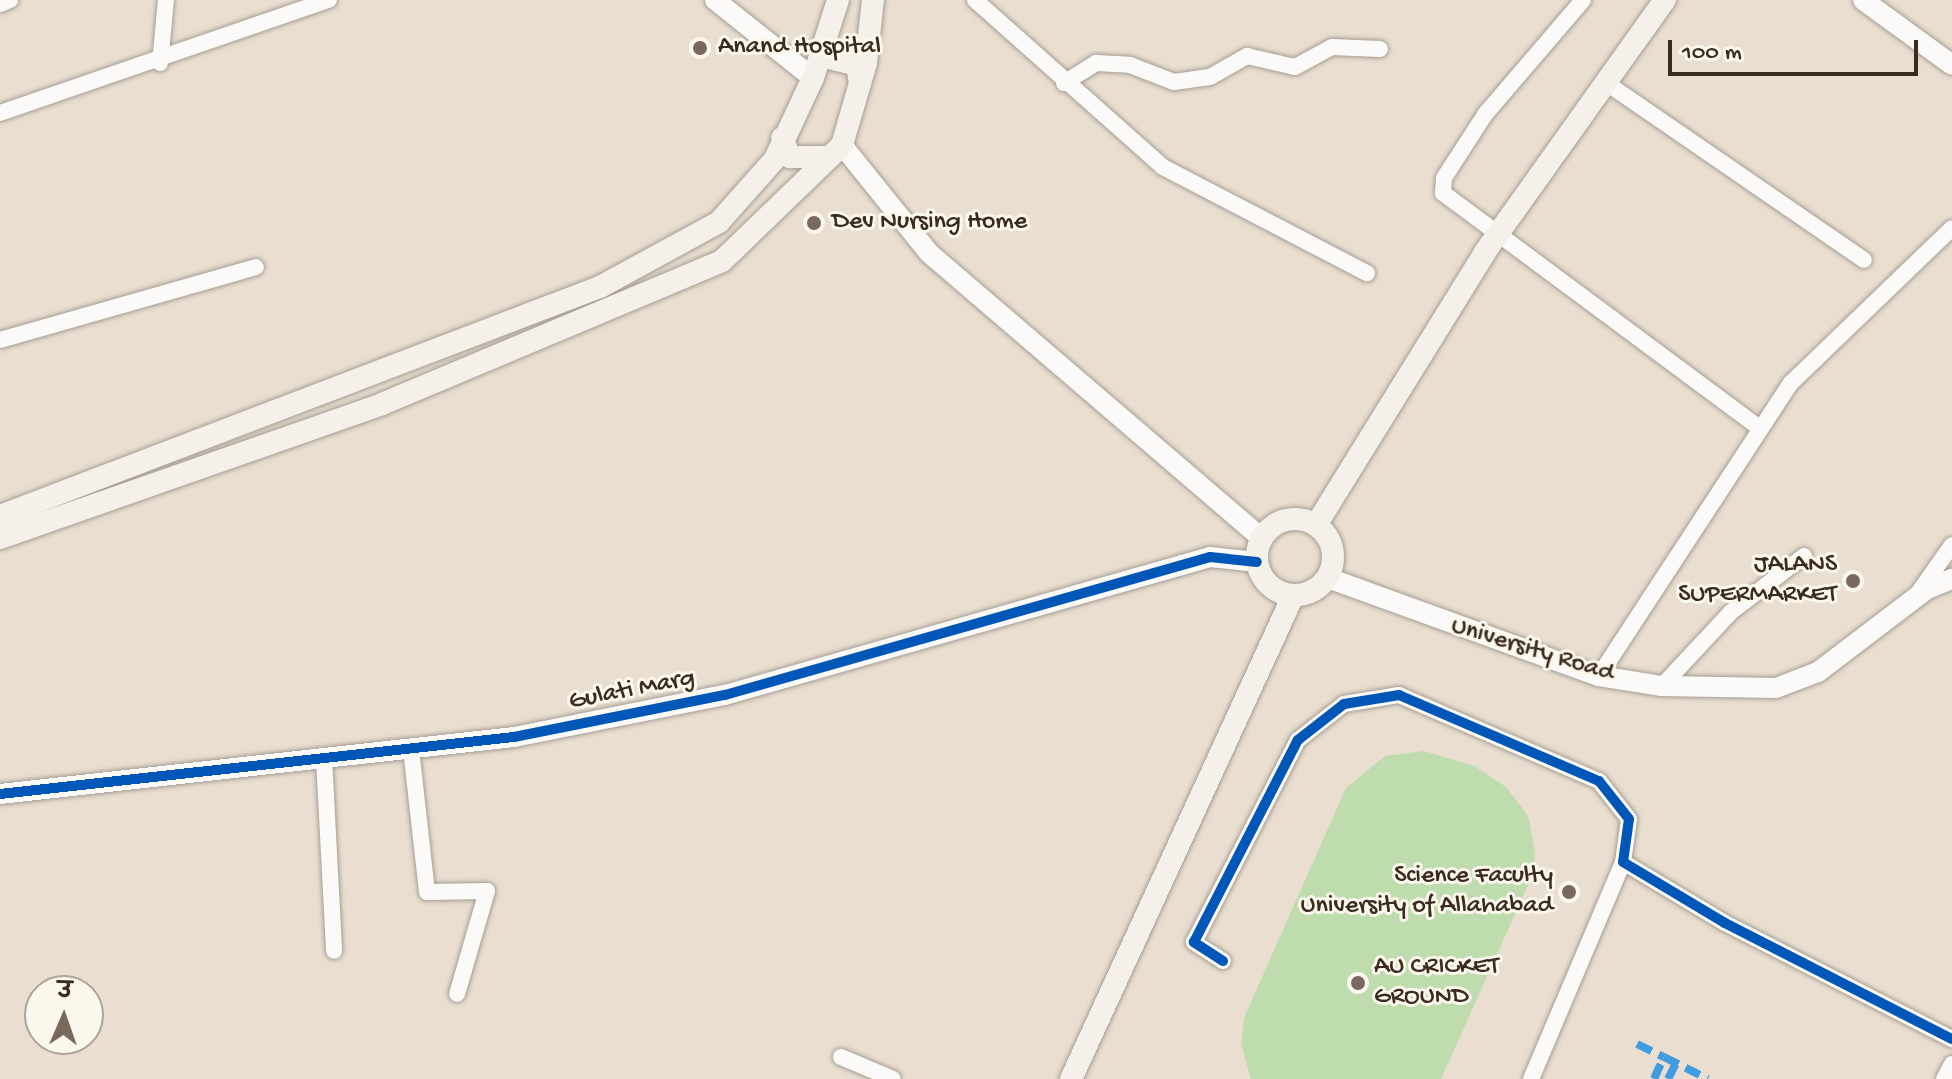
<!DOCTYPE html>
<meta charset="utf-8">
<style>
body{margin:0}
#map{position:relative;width:1952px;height:1079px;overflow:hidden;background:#e9decf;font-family:"Gochi Hand","Playpen Sans Deva",sans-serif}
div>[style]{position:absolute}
.green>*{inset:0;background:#bedcad}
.roads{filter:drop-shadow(0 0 2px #a69e94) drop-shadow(0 0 2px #a69e94)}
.minor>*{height:16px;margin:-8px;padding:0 8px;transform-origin:8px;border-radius:8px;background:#fcfaf8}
.tertiary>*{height:20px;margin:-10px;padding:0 10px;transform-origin:10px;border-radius:10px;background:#fcfaf8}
.secondary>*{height:22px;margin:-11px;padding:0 11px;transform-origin:11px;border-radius:11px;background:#f5f0e9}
.secondary>.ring{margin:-11px;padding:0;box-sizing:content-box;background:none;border:22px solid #f5f0e9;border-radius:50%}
.quiet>*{height:8px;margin-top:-4px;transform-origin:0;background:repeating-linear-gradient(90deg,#3f9ce0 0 16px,transparent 0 24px)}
.cycleway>*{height:10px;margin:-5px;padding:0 5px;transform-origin:5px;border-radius:5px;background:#0057b8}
.dots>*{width:22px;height:22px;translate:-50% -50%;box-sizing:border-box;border:4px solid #fbf7ec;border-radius:50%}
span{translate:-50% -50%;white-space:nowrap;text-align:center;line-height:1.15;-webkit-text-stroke:6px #fbf7ec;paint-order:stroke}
.poi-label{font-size:26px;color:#3b2a1e}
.left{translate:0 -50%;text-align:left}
.right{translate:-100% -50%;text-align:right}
.street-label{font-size:26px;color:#3b2a1e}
.north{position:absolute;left:24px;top:975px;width:80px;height:80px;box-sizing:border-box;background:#fbf7ec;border:2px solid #aea59a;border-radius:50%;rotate:2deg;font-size:22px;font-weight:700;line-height:32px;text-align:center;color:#3b2a1e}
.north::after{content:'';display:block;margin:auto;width:28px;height:36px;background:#78695c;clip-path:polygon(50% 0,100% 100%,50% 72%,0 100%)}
.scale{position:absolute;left:1668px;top:40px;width:250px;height:36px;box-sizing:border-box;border:4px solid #3b2a1e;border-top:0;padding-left:10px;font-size:24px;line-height:28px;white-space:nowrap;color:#3b2a1e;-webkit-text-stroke:6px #fbf7ec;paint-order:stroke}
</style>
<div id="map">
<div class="green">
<div style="clip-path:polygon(1424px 751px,1474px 766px,1506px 787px,1528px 816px,1535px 853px,1533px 874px,1441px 1079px,1251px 1079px,1241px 1044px,1244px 1018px,1346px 788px,1385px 756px)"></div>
</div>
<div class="roads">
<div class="minor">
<div style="left:975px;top:0;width:251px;rotate:41.6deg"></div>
<div style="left:1163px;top:167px;width:230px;rotate:27.5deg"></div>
<div style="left:1583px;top:0;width:149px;rotate:130.6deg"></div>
<div style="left:1486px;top:113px;width:77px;rotate:122.9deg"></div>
<div style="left:1444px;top:178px;width:15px;rotate:94deg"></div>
<div style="left:1443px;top:193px;width:394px;rotate:36.6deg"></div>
<div style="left:0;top:4px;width:11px;rotate:-22deg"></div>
<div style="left:160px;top:63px;width:63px;rotate:-84.6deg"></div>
<div style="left:1605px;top:82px;width:314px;rotate:34.5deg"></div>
<div style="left:1064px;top:83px;width:38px;rotate:-32deg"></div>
<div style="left:1096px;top:63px;width:34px;rotate:3deg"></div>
<div style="left:1130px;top:65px;width:47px;rotate:21.1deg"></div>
<div style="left:1174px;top:82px;width:36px;rotate:-8deg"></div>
<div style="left:1210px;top:77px;width:43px;rotate:-29.6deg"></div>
<div style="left:1247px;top:56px;width:49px;rotate:12.9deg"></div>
<div style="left:1295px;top:67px;width:42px;rotate:-28.4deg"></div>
<div style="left:1332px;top:47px;width:48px;rotate:2.4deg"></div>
<div style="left:0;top:113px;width:348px;rotate:-19deg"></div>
<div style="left:0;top:340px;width:266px;rotate:-15.9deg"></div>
<div style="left:1916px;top:596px;width:62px;rotate:-54.8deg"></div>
<div style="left:1599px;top:676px;width:350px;rotate:-56.8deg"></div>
<div style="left:1791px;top:383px;width:223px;rotate:-43.9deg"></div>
<div style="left:1662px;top:686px;width:101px;rotate:-47deg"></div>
<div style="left:1731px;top:612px;width:92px;rotate:-37.5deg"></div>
<div style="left:411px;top:749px;width:144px;rotate:83.6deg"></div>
<div style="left:427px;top:892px;width:60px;rotate:-1deg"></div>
<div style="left:487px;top:891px;width:107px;rotate:106.2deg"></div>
<div style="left:324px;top:758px;width:193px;rotate:87deg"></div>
<div style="left:1223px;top:961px;width:35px;rotate:-147deg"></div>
<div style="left:1194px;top:942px;width:227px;rotate:-62.8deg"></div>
<div style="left:1298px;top:740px;width:58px;rotate:-38deg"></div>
<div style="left:1344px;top:704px;width:56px;rotate:-9.3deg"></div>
<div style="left:1399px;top:695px;width:218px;rotate:23.3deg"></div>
<div style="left:1599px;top:781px;width:48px;rotate:51.7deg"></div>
<div style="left:1629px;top:819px;width:43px;rotate:97.9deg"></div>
<div style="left:1623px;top:862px;width:119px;rotate:30.9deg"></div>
<div style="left:1725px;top:923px;width:255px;rotate:27.1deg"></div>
<div style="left:841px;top:1057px;width:56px;rotate:22.9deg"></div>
<div style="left:1531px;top:1079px;width:236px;rotate:-67deg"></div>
<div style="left:1944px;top:1079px;width:17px;rotate:-62deg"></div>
</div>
<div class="tertiary">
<div style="left:715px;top:0;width:125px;rotate:38.5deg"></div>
<div style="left:1863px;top:0;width:110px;rotate:36.1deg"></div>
<div style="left:842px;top:145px;width:139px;rotate:51.1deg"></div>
<div style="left:929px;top:253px;width:438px;rotate:40.6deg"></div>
<div style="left:1328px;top:578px;width:288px;rotate:19.9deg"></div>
<div style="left:1599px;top:676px;width:64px;rotate:9deg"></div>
<div style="left:1662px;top:686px;width:114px;rotate:1deg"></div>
<div style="left:1776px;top:688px;width:45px;rotate:-20.9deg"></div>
<div style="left:1818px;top:672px;width:137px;rotate:-37.3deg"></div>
<div style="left:1927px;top:589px;width:27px;rotate:-22deg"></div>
<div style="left:0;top:794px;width:517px;rotate:-6.33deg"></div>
<div style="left:514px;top:737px;width:215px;rotate:-11.3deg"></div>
<div style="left:725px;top:695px;width:504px;rotate:-15.88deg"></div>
<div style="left:1210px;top:557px;width:47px;rotate:6.1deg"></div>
</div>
<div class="secondary">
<div style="left:821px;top:56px;width:37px;rotate:14deg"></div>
<div style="left:857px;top:65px;width:19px;rotate:81deg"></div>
<div style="left:782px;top:138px;width:21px;rotate:67deg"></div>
<div style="left:790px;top:157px;width:39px"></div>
<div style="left:0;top:516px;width:642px;rotate:-20.89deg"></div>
<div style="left:600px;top:287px;width:136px;rotate:-28.6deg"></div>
<div style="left:719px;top:222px;width:84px;rotate:-48.4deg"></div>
<div style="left:775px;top:159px;width:89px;rotate:-64.9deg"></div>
<div style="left:813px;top:78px;width:82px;rotate:-72.2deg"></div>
<div class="ring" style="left:1257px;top:519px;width:54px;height:54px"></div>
<div style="left:1316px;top:525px;width:321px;rotate:-58.2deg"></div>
<div style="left:1485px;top:252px;width:310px;rotate:-54.5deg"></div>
<div style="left:0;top:538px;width:405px;rotate:-19.3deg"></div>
<div style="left:382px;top:404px;width:369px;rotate:-22.8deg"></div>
<div style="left:722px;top:261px;width:167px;rotate:-44deg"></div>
<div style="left:842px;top:145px;width:85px;rotate:-73.7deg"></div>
<div style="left:866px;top:63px;width:63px;rotate:-83.7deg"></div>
<div style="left:1071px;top:1079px;width:532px;rotate:-65.32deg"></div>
</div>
</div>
<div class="quiet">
<div style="left:1637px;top:1044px;width:30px;rotate:26deg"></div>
<div style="left:1654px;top:1079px;width:24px;rotate:-66deg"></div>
<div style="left:1664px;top:1057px;width:49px;rotate:26.6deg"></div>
<div style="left:1668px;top:1079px;width:18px;rotate:-63deg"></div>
</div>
<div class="cycleway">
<div style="left:0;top:794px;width:517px;rotate:-6.33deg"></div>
<div style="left:514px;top:737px;width:215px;rotate:-11.3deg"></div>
<div style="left:725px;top:695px;width:504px;rotate:-15.88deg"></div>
<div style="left:1210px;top:557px;width:47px;rotate:6.1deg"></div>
<div style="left:1223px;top:961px;width:35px;rotate:-147deg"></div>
<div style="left:1194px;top:942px;width:227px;rotate:-62.8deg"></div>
<div style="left:1298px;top:740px;width:58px;rotate:-38deg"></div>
<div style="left:1344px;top:704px;width:56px;rotate:-9.3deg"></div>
<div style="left:1399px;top:695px;width:218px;rotate:23.3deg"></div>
<div style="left:1599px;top:781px;width:48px;rotate:51.7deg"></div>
<div style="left:1629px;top:819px;width:43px;rotate:97.9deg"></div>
<div style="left:1623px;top:862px;width:119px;rotate:30.9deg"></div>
<div style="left:1725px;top:923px;width:255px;rotate:27.1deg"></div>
</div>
<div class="dots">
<div style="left:700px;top:48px;background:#78695c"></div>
<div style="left:814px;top:223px;background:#78695c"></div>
<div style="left:1853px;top:581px;background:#78695c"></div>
<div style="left:1569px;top:892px;background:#78695c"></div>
<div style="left:1358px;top:983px;background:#78695c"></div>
</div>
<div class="poi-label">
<span class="left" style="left:718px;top:48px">Anand Hospital</span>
<span class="left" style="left:832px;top:223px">Dev Nursing Home</span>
<span class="right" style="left:1837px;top:581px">JALANS<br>SUPERMARKET</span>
<span class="right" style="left:1553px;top:892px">Science Faculty<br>University of Allahabad</span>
<span class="left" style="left:1374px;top:983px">AU CRICKET<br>GROUND</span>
</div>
<div class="street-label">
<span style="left:1532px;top:651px;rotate:17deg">University Road</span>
<span style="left:632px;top:691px;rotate:-11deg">Gulati Marg</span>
</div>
<div class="north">उ</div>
<div class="scale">100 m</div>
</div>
